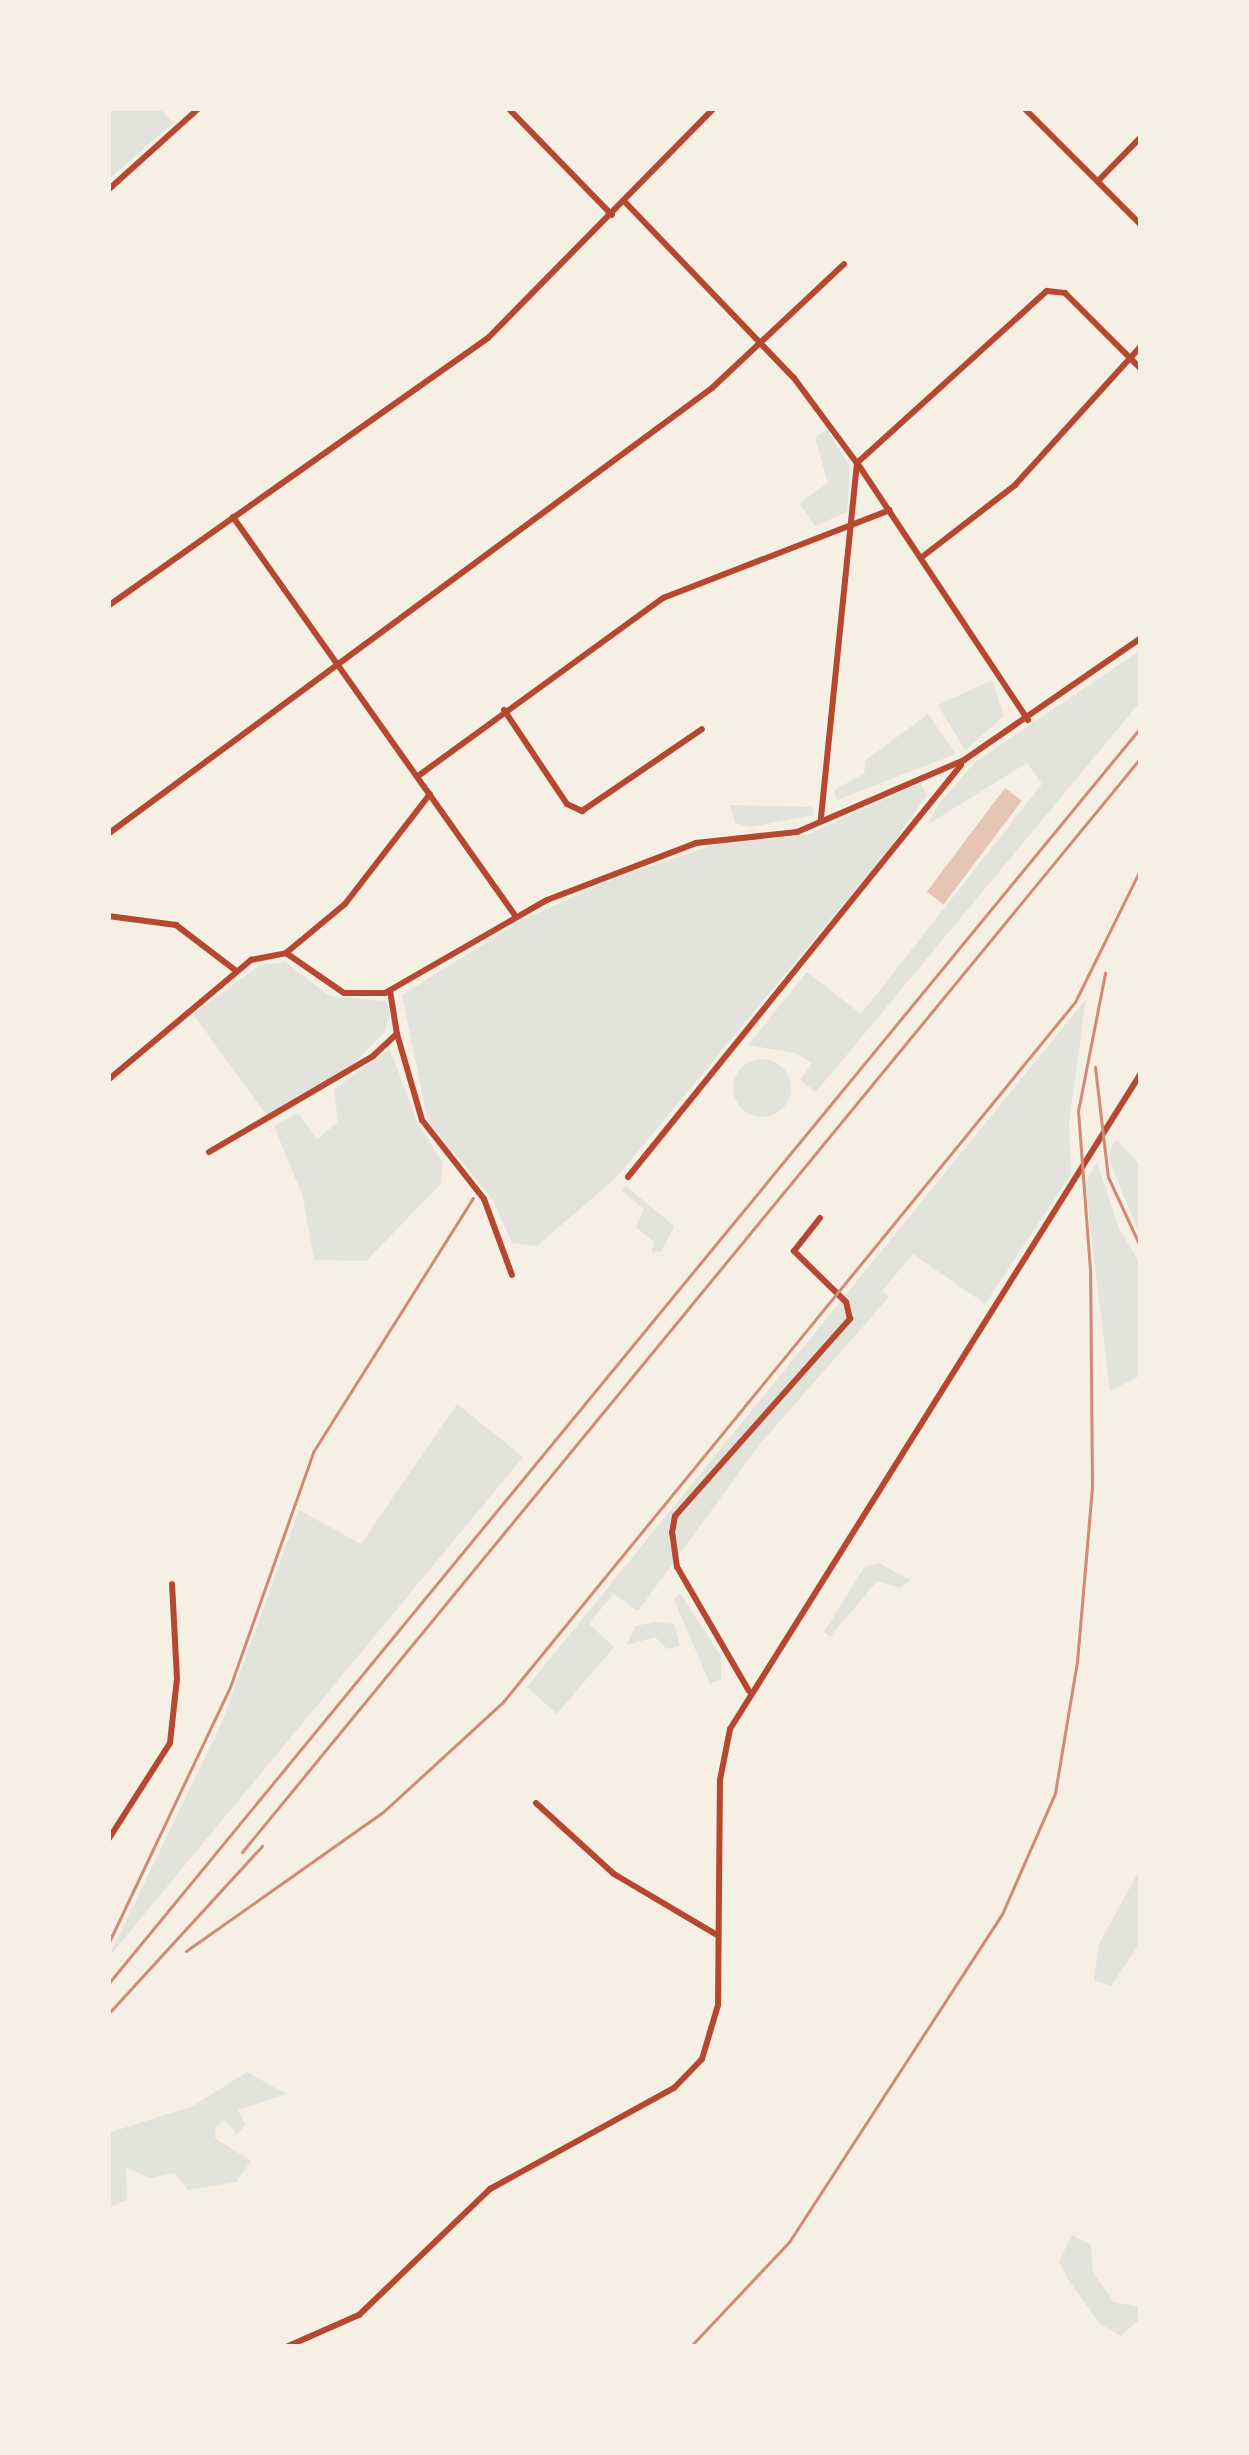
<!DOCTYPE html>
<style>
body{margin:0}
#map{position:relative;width:1249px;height:2455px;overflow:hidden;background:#f6efe4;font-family:Roboto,sans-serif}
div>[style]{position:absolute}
.green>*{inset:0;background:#e2e4dc}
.round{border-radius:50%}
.building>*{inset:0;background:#e6c5b7;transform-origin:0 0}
.minor>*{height:6px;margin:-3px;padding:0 3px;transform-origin:3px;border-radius:3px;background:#b5482f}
.rail>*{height:3px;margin:-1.5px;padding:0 1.5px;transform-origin:1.5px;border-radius:1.5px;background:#cf8b77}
span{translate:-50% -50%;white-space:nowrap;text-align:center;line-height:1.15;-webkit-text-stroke:10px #f6efe4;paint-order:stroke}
.frame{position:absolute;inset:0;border:111px solid #f6efe4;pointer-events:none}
</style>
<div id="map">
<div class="green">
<div style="clip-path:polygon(108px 108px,160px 108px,173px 123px,108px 180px)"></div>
<div style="clip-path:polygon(827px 429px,850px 467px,847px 512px,815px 526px,799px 503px,828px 483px,815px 438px)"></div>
<div style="clip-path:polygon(1141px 650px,1141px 701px,816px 1092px,800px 1080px,812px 1063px,795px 1053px,748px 1045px,807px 972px,861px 1014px,1042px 784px,1027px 763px,927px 825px,939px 804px,975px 762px)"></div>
<div style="clip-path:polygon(992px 680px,1004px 716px,965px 750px,938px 705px)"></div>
<div style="clip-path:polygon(928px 714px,956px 754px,837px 800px,834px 790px,864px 774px,866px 760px)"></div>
<div style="clip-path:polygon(920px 783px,927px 795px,888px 850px,617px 1177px,537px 1246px,512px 1243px,493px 1200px,428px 1121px,402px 995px,522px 920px,604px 883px,710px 846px,807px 835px)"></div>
<div style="clip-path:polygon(730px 805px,811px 807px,814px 815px,750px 827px,735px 823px)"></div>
<div style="clip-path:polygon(285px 962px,330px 996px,386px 1001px,390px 1012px,385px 1032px,350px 1067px,267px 1116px,193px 1014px,260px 965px)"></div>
<div style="clip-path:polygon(1086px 999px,1069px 1122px,1071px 1174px,985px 1304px,913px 1254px,882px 1291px,889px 1297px,760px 1444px,638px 1611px,613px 1594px,589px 1624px,614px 1647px,557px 1714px,527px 1687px)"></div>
<div style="clip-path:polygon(390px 1049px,417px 1122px,443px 1163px,441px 1184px,366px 1261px,314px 1260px,303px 1197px,274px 1126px,298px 1113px,317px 1139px,338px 1122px,334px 1089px)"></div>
<div class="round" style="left:733px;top:1059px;width:58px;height:58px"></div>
<div style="clip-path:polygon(1116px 1139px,1141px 1166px,1141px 1237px,1107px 1156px)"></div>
<div style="clip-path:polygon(1097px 1162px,1119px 1228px,1141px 1265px,1141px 1375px,1110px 1391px,1085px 1183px)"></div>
<div style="clip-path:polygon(626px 1186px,674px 1226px,662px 1251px,652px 1253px,654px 1242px,636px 1227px,644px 1209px,621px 1190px)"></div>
<div style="clip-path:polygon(457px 1404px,523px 1457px,108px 1958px,222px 1722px,299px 1510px,361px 1544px)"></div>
<div style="clip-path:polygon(879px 1563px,910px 1580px,900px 1588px,877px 1581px,830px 1637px,824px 1632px,865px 1566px)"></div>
<div style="clip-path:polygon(680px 1593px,721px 1656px,721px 1679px,710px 1684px,674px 1600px)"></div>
<div style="clip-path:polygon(655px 1622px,674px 1624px,680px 1646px,667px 1649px,655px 1637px,627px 1645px,635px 1626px)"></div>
<div style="clip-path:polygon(1141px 1867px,1141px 1941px,1111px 1986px,1094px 1980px,1099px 1944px)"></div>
<div style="clip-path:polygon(247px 2072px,286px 2094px,238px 2110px,245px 2125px,237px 2134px,225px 2120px,216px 2126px,215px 2138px,251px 2161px,236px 2182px,188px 2190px,175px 2173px,149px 2178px,126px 2167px,127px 2200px,108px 2208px,108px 2133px,193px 2106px)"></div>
<div style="clip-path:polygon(1072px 2235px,1091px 2245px,1093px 2272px,1114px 2302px,1141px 2307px,1141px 2318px,1121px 2336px,1100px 2324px,1067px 2278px,1059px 2261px)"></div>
</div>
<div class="building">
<div style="left:1005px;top:788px;width:21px;height:130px;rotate:37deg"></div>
</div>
<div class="minor">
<div style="left:508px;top:108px;width:149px;rotate:45.8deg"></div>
<div style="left:1024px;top:108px;width:165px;rotate:45deg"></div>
<div style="left:1098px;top:181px;width:62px;rotate:-45.7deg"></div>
<div style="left:108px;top:190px;width:122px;rotate:-42deg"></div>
<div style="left:625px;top:202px;width:244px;rotate:46.2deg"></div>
<div style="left:794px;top:378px;width:106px;rotate:53.5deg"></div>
<div style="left:857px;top:463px;width:359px;rotate:95.8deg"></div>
<div style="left:233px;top:517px;width:486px;rotate:54.7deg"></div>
<div style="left:922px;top:557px;width:118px;rotate:-37.7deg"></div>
<div style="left:1015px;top:485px;width:188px;rotate:-47.8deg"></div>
<div style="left:108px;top:606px;width:465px;rotate:-35.2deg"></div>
<div style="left:488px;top:338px;width:322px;rotate:-45.5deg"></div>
<div style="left:504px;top:710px;width:113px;rotate:56.2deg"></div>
<div style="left:567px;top:804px;width:17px;rotate:25deg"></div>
<div style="left:582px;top:811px;width:145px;rotate:-34.3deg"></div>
<div style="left:1028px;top:720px;width:309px;rotate:-123.6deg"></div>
<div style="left:857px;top:463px;width:256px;rotate:-42.2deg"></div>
<div style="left:1047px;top:291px;width:18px;rotate:6deg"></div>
<div style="left:1065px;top:293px;width:107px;rotate:45deg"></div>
<div style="left:418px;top:776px;width:303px;rotate:-36deg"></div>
<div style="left:663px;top:598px;width:243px;rotate:-21.2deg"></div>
<div style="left:108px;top:834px;width:751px;rotate:-36.44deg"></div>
<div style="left:712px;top:388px;width:181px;rotate:-43.2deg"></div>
<div style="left:108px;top:916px;width:69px;rotate:7.5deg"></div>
<div style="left:176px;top:925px;width:74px;rotate:37.3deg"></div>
<div style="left:286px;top:953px;width:77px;rotate:-39.7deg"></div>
<div style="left:345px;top:904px;width:139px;rotate:-52.3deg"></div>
<div style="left:397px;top:1034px;width:90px;rotate:73.8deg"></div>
<div style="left:422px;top:1120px;width:100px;rotate:51.9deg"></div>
<div style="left:484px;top:1199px;width:81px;rotate:69.8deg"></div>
<div style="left:108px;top:1080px;width:187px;rotate:-40deg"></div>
<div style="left:251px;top:960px;width:36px;rotate:-11deg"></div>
<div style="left:286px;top:953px;width:70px;rotate:34.6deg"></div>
<div style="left:344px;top:993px;width:41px"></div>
<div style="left:385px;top:993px;width:187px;rotate:-29.9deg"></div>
<div style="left:547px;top:900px;width:160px;rotate:-20.9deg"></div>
<div style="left:696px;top:843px;width:102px;rotate:-6.2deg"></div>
<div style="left:797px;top:832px;width:182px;rotate:-23.3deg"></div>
<div style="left:964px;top:760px;width:215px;rotate:-34.6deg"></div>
<div style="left:209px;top:1152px;width:190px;rotate:-30.3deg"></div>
<div style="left:373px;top:1056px;width:33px;rotate:-43deg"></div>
<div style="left:397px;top:1034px;width:44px;rotate:-99.2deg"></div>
<div style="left:628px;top:1177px;width:530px;rotate:-51.05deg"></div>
<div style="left:749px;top:1691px;width:143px;rotate:-120.1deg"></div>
<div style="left:677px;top:1567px;width:34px;rotate:-98deg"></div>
<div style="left:672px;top:1533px;width:17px;rotate:-80deg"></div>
<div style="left:675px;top:1516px;width:264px;rotate:-48.4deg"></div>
<div style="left:850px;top:1319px;width:17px;rotate:-103deg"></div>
<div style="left:846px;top:1302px;width:73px;rotate:-135.6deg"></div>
<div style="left:794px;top:1251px;width:42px;rotate:-51.8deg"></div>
<div style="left:536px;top:1803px;width:105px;rotate:42.3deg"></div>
<div style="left:614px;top:1874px;width:120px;rotate:30.6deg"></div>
<div style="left:108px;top:1840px;width:115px;rotate:-57.4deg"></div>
<div style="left:170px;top:1743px;width:64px;rotate:-83.8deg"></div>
<div style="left:177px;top:1679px;width:95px;rotate:-93deg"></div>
<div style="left:286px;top:2347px;width:80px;rotate:-23.7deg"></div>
<div style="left:359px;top:2315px;width:182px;rotate:-43.9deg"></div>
<div style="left:490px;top:2189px;width:210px;rotate:-28.8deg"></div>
<div style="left:674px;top:2088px;width:40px;rotate:-46deg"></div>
<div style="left:702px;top:2059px;width:56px;rotate:-73.5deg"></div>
<div style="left:718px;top:2005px;width:225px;rotate:-89.5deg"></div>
<div style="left:720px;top:1780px;width:52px;rotate:-78.9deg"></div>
<div style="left:730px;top:1729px;width:774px;rotate:-57.93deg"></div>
</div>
<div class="rail">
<div style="left:1095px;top:1067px;width:111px;rotate:83.3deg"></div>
<div style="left:1108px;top:1177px;width:78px;rotate:65.1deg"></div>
<div style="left:242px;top:1852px;width:1417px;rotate:-50.61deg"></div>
<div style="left:108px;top:1944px;width:284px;rotate:-64.6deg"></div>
<div style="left:230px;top:1687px;width:249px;rotate:-70.5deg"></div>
<div style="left:313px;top:1452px;width:300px;rotate:-57.8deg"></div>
<div style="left:186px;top:1951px;width:241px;rotate:-35.2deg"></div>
<div style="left:383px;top:1812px;width:161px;rotate:-42.5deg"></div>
<div style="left:502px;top:1703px;width:905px;rotate:-50.74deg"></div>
<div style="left:1075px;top:1002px;width:149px;rotate:-63.8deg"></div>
<div style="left:108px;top:1984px;width:1627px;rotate:-50.59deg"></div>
<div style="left:108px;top:2014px;width:228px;rotate:-47.5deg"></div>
<div style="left:690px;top:2347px;width:144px;rotate:-46.7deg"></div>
<div style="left:789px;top:2242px;width:391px;rotate:-57deg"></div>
<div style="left:1002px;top:1914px;width:132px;rotate:-66.3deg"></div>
<div style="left:1055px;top:1793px;width:133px;rotate:-80.5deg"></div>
<div style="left:1077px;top:1662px;width:177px;rotate:-85.1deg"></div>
<div style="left:1092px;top:1486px;width:216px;rotate:-90.5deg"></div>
<div style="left:1090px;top:1270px;width:159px;rotate:-94.3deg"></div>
<div style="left:1078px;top:1111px;width:141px;rotate:-78.9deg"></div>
</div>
<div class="frame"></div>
</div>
